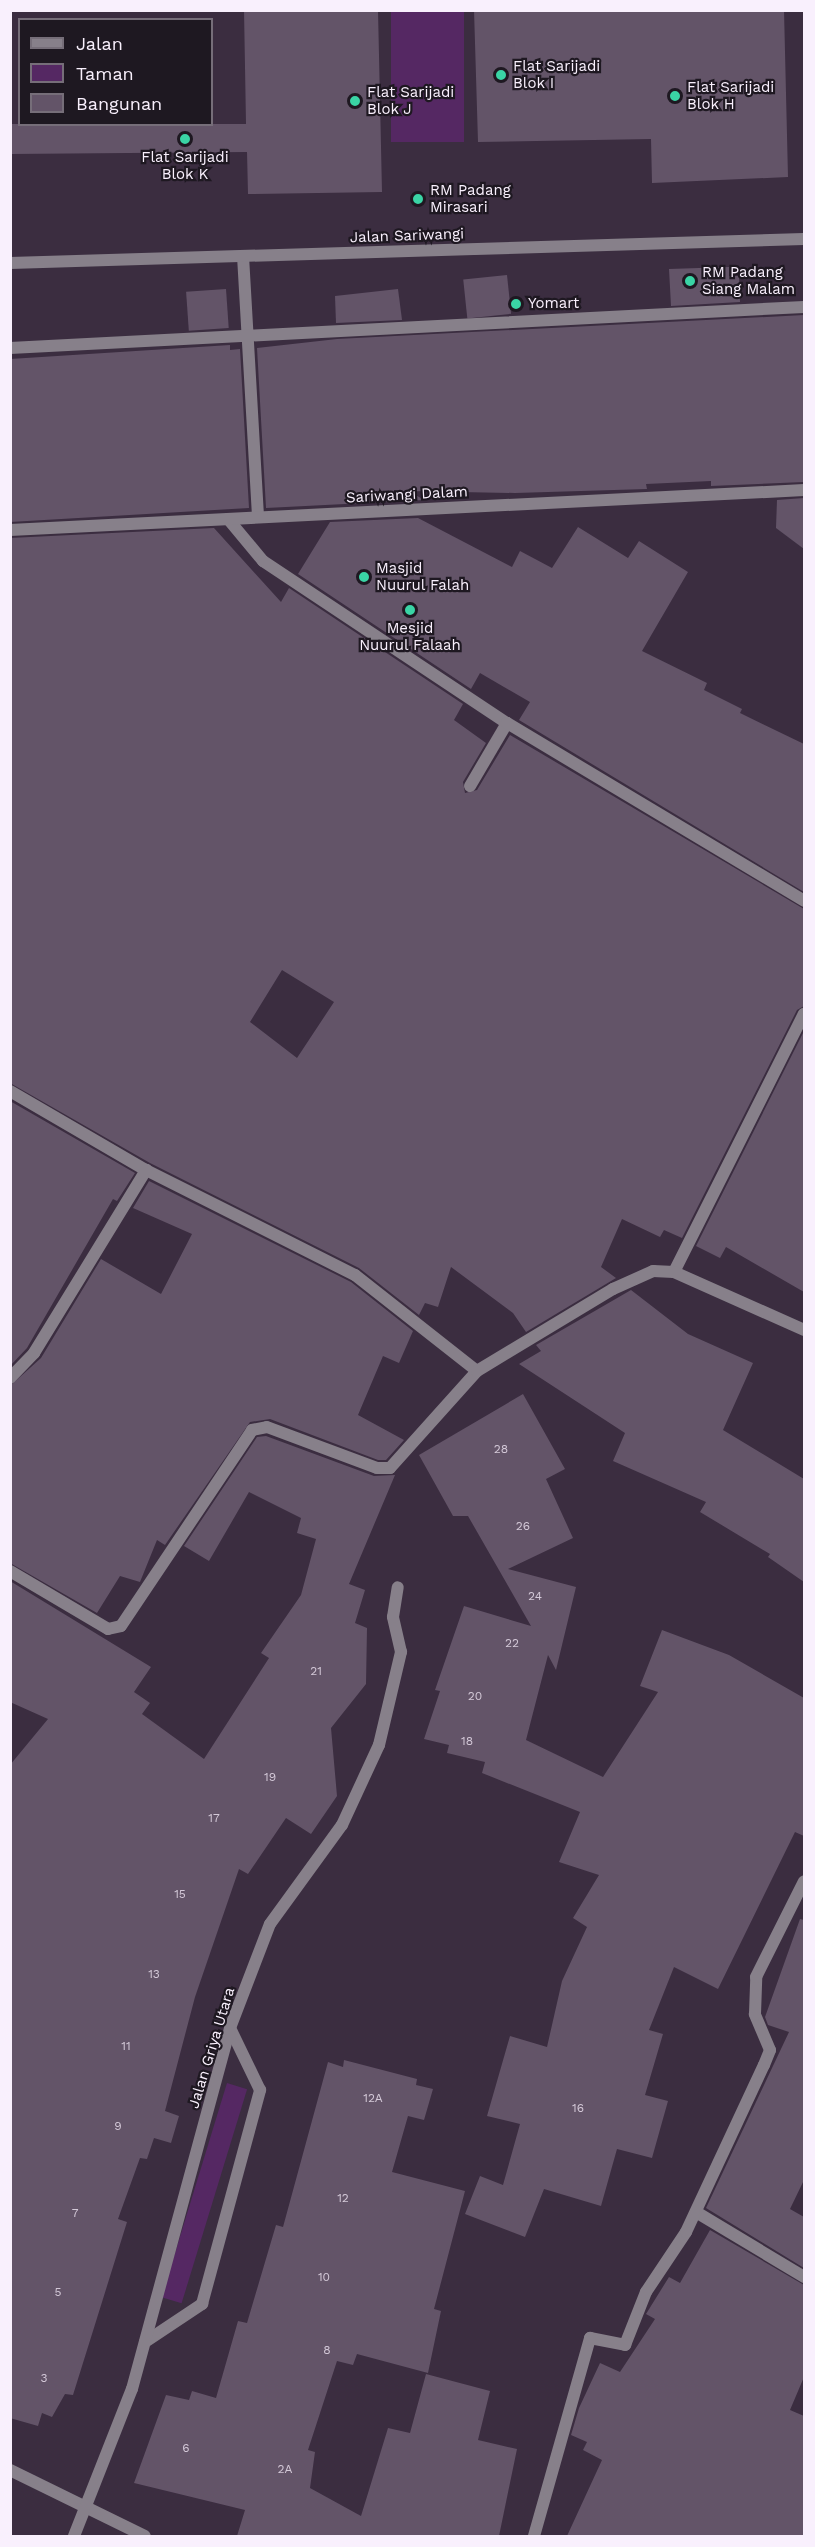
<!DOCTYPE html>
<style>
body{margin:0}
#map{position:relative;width:815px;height:2547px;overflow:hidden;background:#3b2d40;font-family:"Work Sans",sans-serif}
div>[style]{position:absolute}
.green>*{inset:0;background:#552863;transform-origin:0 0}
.building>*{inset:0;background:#635468;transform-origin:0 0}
.minor>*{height:12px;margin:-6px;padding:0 6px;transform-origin:6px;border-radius:6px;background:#87808a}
.tertiary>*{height:12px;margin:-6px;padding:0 6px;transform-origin:6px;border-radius:6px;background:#87808a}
.dots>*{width:16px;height:16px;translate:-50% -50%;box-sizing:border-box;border:3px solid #1e1821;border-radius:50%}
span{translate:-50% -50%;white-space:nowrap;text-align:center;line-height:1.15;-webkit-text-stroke:4.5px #1e1821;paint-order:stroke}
.number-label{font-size:12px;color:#d4c9d8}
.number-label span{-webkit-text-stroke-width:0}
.poi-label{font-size:15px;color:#f9f0fd}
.left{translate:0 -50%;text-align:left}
.street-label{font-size:15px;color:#f9f0fd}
.frame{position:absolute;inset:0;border:12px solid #f9f0fd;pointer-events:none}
.legend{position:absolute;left:18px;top:18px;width:195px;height:108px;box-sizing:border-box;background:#1e1821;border:2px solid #766e79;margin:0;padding:8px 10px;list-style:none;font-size:18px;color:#f9f0fd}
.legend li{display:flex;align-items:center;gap:12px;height:30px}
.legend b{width:30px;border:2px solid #766e79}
</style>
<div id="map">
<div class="green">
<div style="left:391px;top:11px;width:73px;height:131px"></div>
<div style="left:227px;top:2083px;width:21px;height:224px;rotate:17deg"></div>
</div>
<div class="building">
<div style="clip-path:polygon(244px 10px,378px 10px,382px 192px,248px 194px,247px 152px,10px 154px,10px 124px,246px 124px)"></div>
<div style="clip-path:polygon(474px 10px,784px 10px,788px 177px,652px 183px,651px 139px,478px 142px)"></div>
<div style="clip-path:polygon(729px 267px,729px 276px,739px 276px,740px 302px,671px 306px,669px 269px)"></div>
<div style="left:507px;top:275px;width:39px;height:44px;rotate:84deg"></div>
<div style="left:226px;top:289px;width:39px;height:40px;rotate:86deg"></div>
<div style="clip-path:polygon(398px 289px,402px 320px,336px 323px,335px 296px)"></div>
<div style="clip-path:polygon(804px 315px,804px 482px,711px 486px,711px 481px,646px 484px,647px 489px,515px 493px,409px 491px,424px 500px,266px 508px,257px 348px,337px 339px)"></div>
<div style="clip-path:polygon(230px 345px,230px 350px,240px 349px,249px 508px,10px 522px,10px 359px)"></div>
<div style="clip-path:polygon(804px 498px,804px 549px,776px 528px,777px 500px)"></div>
<div style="clip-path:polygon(418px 518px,512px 567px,520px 551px,552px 568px,578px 527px,628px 558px,639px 541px,688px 572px,642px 651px,707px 683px,704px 690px,742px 709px,740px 713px,804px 744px,804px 892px,519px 720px,530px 702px,480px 673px,471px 689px,298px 574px,330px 522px)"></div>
<div style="clip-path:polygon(evenodd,214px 528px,281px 602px,289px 588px,463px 704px,454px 720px,486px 743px,463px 782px,465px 793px,477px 790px,510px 735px,804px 909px,804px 1006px,797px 1010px,682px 1238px,664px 1230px,660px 1237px,622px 1219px,601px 1267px,616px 1278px,526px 1332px,513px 1313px,451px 1267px,438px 1307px,425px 1303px,419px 1315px,359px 1268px,150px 1163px,10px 1083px,10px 538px,214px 528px,282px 970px,334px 1002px,297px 1058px,250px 1022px,282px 970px)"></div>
<div style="clip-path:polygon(804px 1031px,804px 1292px,726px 1247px,720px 1258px,696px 1246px)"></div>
<div style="clip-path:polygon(10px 1101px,135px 1173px,117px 1201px,113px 1199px,27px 1348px,10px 1366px)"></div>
<div style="clip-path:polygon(149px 1181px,351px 1282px,413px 1331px,399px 1363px,383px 1356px,358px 1415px,404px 1440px,386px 1460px,378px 1460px,270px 1419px,250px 1422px,165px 1545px,157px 1540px,140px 1582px,120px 1576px,97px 1613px,10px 1563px,10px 1386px,41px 1358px,101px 1259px,161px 1294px,192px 1234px,133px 1208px)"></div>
<div style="clip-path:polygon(631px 1290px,688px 1334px,753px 1363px,723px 1430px,804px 1479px,804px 1582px,768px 1557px,770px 1554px,700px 1512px,706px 1502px,613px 1461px,625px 1433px,519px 1364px,541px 1351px,536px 1345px)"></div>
<div style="clip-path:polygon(523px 1394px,565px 1469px,546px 1479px,573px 1538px,508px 1569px,576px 1587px,556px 1670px,548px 1655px,526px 1740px,603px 1777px,658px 1692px,640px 1686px,662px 1630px,729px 1655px,804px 1698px,804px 1836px,795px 1832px,718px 1989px,674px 1967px,649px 2030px,663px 2034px,645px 2095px,668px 2101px,652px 2158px,617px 2149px,601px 2206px,544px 2189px,525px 2237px,465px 2214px,480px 2176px,503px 2185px,520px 2124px,487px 2116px,510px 2036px,547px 2047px,562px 1981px,587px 1927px,573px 1918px,599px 1875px,559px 1862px,580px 1812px,482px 1773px,485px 1762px,447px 1753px,449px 1745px,424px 1739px,440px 1691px,435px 1690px,464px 1606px,531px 1626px,468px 1516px,453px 1516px,419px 1455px)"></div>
<div style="clip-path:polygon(266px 1436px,374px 1476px,395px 1475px,349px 1584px,365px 1590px,355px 1623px,367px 1628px,366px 1684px,331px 1728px,337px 1796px,311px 1834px,286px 1818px,248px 1874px,239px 1869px,195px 1997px,165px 2111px,179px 2116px,171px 2143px,154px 2138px,147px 2159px,140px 2158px,118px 2219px,127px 2222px,73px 2395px,65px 2394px,52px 2417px,42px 2413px,38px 2426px,10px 2418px,10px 1765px,48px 1719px,10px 1702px,10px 1581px,151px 1667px,134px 1692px,150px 1703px,142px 1714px,204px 1759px,269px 1658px,261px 1653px,301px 1595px,316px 1539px,297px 1533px,301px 1518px,249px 1492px,209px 1561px,184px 1546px,257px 1437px)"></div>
<div style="clip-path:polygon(800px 1919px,804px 1920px,804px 2180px,790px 2209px,804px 2217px,804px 2268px,706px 2208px,789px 2032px,768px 2025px,765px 2017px)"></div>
<div style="clip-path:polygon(344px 2060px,417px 2079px,416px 2085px,433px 2089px,424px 2120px,408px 2116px,392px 2172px,465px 2191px,434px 2309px,441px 2311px,428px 2373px,357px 2354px,353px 2365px,337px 2361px,308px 2450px,315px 2452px,310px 2488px,361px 2516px,388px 2428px,410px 2433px,426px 2374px,490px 2391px,478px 2440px,517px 2449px,499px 2536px,237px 2536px,245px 2510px,134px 2483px,166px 2395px,189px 2400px,192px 2391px,216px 2398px,238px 2321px,247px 2323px,276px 2225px,283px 2227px,328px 2062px,343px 2067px)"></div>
<div style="clip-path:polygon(710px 2230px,804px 2285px,804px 2377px,790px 2410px,804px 2416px,804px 2536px,567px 2536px,602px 2460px,583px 2450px,587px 2442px,571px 2435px,579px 2408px,600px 2363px,620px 2372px,655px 2319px,646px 2314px,669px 2277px,680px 2283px)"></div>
</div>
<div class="minor">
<div style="left:243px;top:256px;width:261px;rotate:86.7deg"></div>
<div style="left:10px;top:348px;width:795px;rotate:-2.96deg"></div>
<div style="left:228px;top:519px;width:55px;rotate:50.2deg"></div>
<div style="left:263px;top:561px;width:293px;rotate:33.6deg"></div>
<div style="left:507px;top:723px;width:73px;rotate:120.4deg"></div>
<div style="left:10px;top:530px;width:795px;rotate:-2.88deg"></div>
<div style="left:507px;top:723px;width:346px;rotate:30.9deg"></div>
<div style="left:10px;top:1091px;width:157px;rotate:30.2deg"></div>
<div style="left:146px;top:1170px;width:234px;rotate:26.7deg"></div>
<div style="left:355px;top:1275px;width:155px;rotate:38.2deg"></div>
<div style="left:674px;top:1272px;width:289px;rotate:-63.3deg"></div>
<div style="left:10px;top:1378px;width:35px;rotate:-46deg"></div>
<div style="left:34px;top:1353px;width:215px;rotate:-58.5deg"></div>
<div style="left:10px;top:1571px;width:114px;rotate:30.6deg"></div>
<div style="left:108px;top:1629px;width:13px;rotate:-13deg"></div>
<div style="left:121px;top:1626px;width:236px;rotate:-56.2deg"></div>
<div style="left:252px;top:1430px;width:15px;rotate:-11deg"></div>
<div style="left:267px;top:1427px;width:117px;rotate:20.4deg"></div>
<div style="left:377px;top:1468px;width:13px"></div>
<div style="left:390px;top:1468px;width:130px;rotate:-48.1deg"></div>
<div style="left:477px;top:1371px;width:159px;rotate:-31.1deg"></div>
<div style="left:613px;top:1289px;width:44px;rotate:-24.2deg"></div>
<div style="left:653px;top:1271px;width:21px;rotate:3deg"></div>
<div style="left:674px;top:1272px;width:142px;rotate:24deg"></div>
<div style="left:696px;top:2212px;width:126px;rotate:31deg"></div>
<div style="left:145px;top:2342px;width:69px;rotate:-33.7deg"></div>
<div style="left:202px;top:2304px;width:222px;rotate:-74.8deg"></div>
<div style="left:260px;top:2090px;width:69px;rotate:-115.8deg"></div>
<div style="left:10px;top:2470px;width:150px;rotate:26.1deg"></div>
<div style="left:74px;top:2536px;width:158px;rotate:-68.5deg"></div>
<div style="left:132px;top:2389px;width:374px;rotate:-74.8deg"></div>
<div style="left:230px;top:2028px;width:111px;rotate:-69deg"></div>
<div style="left:270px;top:1924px;width:122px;rotate:-54deg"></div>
<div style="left:342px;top:1825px;width:88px;rotate:-65.2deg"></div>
<div style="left:379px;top:1745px;width:96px;rotate:-76.7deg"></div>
<div style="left:401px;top:1652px;width:36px;rotate:-103deg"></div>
<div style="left:393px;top:1617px;width:30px;rotate:-81deg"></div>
<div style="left:534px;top:2536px;width:206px;rotate:-74.2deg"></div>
<div style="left:590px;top:2338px;width:36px;rotate:11deg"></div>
<div style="left:625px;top:2345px;width:57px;rotate:-68.4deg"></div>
<div style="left:646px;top:2292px;width:72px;rotate:-56.3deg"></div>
<div style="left:686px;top:2232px;width:184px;rotate:-65deg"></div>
<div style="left:764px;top:2065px;width:16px;rotate:-68deg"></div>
<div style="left:770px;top:2050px;width:39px;rotate:-113deg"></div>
<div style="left:755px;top:2014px;width:37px;rotate:-88deg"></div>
<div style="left:756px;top:1977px;width:107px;rotate:-63.4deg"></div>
</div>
<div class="tertiary">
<div style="left:10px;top:263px;width:794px;rotate:-1.73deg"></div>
</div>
<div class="dots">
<div style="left:501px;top:75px;background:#3ad4a5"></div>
<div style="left:675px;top:96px;background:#3ad4a5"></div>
<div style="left:355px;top:101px;background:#3ad4a5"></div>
<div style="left:185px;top:139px;background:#3ad4a5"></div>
<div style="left:418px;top:199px;background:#3ad4a5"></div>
<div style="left:690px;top:281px;background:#3ad4a5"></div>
<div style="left:516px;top:304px;background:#3ad4a5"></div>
<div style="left:364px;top:577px;background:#3ad4a5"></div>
<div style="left:410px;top:610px;background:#3ad4a5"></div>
</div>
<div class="number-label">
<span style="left:501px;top:1450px">28</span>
<span style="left:523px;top:1527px">26</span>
<span style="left:535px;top:1597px">24</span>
<span style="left:512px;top:1644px">22</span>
<span style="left:316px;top:1672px">21</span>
<span style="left:475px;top:1697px">20</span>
<span style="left:467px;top:1742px">18</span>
<span style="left:270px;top:1778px">19</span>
<span style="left:214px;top:1819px">17</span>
<span style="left:180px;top:1895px">15</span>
<span style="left:154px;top:1975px">13</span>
<span style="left:126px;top:2047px">11</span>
<span style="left:373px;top:2099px">12A</span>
<span style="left:578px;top:2109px">16</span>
<span style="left:118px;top:2127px">9</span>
<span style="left:343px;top:2199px">12</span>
<span style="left:75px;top:2214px">7</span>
<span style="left:324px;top:2278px">10</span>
<span style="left:58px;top:2293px">5</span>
<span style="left:327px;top:2351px">8</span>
<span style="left:44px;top:2379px">3</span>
<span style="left:186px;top:2449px">6</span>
<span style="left:285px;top:2470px">2A</span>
</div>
<div class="poi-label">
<span class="left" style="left:513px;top:75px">Flat Sarijadi<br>Blok I</span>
<span class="left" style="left:687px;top:96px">Flat Sarijadi<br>Blok H</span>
<span class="left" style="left:367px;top:101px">Flat Sarijadi<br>Blok J</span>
<span style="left:185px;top:166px">Flat Sarijadi<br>Blok K</span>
<span class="left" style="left:430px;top:199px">RM Padang<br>Mirasari</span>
<span class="left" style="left:702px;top:281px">RM Padang<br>Siang Malam</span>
<span class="left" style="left:528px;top:304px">Yomart</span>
<span class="left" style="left:376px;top:577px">Masjid<br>Nuurul Falah</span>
<span style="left:410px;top:637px">Mesjid<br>Nuurul Falaah</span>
</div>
<div class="street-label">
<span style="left:407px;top:236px;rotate:-2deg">Jalan Sariwangi</span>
<span style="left:407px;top:495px;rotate:-3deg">Sariwangi Dalam</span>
<span style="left:212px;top:2048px;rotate:-73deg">Jalan Griya Utara</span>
</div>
<div class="frame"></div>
<ul class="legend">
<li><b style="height:8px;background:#87808a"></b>Jalan</li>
<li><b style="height:16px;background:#552863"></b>Taman</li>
<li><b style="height:16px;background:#635468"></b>Bangunan</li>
</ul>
</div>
